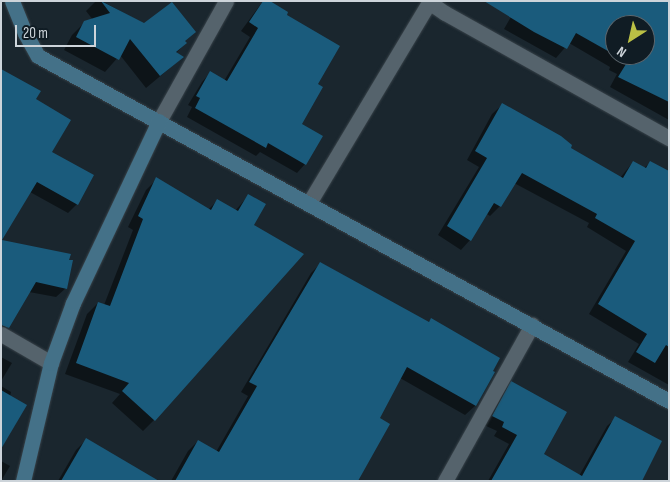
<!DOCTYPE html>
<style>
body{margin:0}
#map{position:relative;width:670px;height:482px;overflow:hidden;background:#1a262e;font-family:"Sofia Sans Condensed",sans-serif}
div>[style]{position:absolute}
.shadow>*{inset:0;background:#0007}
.building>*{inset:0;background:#1a5b7c}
.roads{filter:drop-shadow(0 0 1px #384249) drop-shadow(0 0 1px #384249)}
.street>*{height:15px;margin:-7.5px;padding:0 7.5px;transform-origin:7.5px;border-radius:7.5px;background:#55636c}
.secondary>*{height:15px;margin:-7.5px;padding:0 7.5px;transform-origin:7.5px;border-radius:7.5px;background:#447188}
span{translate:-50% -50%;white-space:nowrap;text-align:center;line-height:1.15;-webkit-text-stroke:4px #101c24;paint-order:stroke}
.frame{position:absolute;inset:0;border:2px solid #cdd4da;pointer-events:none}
.north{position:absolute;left:605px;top:15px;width:50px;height:50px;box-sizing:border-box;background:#101c24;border:1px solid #5c666d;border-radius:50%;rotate:215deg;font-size:14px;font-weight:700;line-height:20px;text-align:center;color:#cdd4da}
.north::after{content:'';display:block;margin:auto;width:18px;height:22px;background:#bac045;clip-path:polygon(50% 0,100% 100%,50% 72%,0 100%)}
.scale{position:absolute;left:15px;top:25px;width:81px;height:22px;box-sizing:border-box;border:2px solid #cdd4da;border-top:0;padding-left:6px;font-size:15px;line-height:18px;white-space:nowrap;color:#cdd4da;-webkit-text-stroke:4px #101c24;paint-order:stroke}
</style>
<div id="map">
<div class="shadow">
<div style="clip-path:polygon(96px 1px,102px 1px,144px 24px,184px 42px,186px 43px,176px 53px,182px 58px,146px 88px,120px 55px,105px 72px,64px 50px,72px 35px,85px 22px,93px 20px,86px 11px)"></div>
<div style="clip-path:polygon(263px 1px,285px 15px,317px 85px,300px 124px,305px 164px,297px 173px,260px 152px,256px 156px,187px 117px,192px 107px,188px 105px,202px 82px,210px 73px,224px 81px,250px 37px,241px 31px)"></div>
<div style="clip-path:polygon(evenodd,520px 1px,669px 1px,669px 120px,610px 87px,617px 74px,609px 70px,610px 67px,569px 43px,556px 58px,504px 29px,520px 1px,615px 25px,645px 25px,645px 55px,615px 55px,615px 25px)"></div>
<div style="clip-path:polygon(34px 99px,50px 153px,77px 204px,68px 213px,30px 192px)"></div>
<div style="clip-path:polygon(502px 105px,569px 149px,620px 178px,633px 162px,644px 168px,651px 162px,669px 173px,669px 385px,628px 362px,639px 344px,589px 314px,626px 251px,587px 227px,589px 223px,514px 183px,500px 206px,490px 216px,487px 214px,470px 240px,461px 250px,438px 235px,479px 167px,467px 160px,492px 114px)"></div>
<div style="clip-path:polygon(157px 179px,208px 210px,217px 201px,235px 211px,248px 196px,154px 420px,143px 431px,112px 403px,120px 394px,65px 374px,87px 314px,98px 303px,104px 305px,133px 230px,128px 227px,146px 190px)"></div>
<div style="clip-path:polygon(1px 241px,66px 288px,56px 297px,29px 292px,13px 318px,4px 328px,1px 326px)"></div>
<div style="clip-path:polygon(321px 263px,428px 323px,431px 319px,493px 373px,475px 406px,465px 415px,400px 378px,378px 418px,357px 481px,171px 481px,188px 451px,198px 441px,216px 452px,248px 396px,241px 392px,311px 273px)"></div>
<div style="clip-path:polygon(1px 357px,12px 363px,1px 381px)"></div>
<div style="clip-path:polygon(511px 383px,543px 455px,579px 476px,607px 426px,616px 418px,607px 481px,488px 481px,509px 444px,494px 436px,497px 431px,484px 425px,503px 392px)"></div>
<div style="clip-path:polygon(1px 386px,11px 392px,1px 447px)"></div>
<div style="clip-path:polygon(86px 440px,156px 481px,58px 481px,76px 450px)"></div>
<div style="clip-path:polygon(1px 461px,10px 466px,1px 481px)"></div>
</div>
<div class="building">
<div style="clip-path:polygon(101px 1px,144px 23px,172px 2px,196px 32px,185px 41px,187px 43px,176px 52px,184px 57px,160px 76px,130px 39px,119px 60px,76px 37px,84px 21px,110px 13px)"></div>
<div style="clip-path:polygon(263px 1px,270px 1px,288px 12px,287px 15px,340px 46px,318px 84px,323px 87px,302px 124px,323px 136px,306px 165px,268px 143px,266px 148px,195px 108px,200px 98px,196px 96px,210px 71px,227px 81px,258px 28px,249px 22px)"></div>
<div style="clip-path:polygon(484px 1px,669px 1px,669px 102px,618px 77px,626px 64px,618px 60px,619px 57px,615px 55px,645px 55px,645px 25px,615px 25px,615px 55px,576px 33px,567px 49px,534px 32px)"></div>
<div style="clip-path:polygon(1px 69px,41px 91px,36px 99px,71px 120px,52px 152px,94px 175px,78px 205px,37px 182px,2px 240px,71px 254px,69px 260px,73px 260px,67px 289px,36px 282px,9px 328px,1px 325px)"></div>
<div style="clip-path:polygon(502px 103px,561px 136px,572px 145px,571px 148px,623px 178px,633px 161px,646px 168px,650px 161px,669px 171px,669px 347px,666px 345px,655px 363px,636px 352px,647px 334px,598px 304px,635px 241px,595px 218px,597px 214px,522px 173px,501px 207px,494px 203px,471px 241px,447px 226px,487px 158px,475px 151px)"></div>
<div style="clip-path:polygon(156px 177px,211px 210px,217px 199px,238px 211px,248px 194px,266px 204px,254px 225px,304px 254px,155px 421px,122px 391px,129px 383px,76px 363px,98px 302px,110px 306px,143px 219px,138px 216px)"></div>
<div style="clip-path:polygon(320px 262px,429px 322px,431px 318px,500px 358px,493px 371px,495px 372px,476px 406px,407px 367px,380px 418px,390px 424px,358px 481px,175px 481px,198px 440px,219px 452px,257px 386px,249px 382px)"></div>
<div style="clip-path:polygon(511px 381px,567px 412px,544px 454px,582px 476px,615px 416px,662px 441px,642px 481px,491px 481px,517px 435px,502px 427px,504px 422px,492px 416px)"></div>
<div style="clip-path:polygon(1px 390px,27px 405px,1px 449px)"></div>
<div style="clip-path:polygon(86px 438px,159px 481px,61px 481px)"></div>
</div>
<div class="roads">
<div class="street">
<div style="left:429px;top:2px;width:19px;rotate:35deg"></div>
<div style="left:445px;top:13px;width:257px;rotate:29.2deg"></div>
<div style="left:159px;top:121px;width:137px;rotate:-60.8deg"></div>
<div style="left:309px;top:203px;width:235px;rotate:-59.1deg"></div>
<div style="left:1px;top:334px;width:58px;rotate:30.1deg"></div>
<div style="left:445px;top:481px;width:179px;rotate:-60.9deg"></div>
</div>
<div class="secondary">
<div style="left:12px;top:1px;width:35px;rotate:68deg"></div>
<div style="left:25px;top:33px;width:26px;rotate:61deg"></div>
<div style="left:38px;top:56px;width:719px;rotate:28.67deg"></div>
<div style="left:23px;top:481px;width:121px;rotate:-76.7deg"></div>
<div style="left:51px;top:363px;width:64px;rotate:-69.9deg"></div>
<div style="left:73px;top:303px;width:201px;rotate:-64.7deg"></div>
</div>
</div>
<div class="frame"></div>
<div class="north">N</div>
<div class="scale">20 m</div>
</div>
